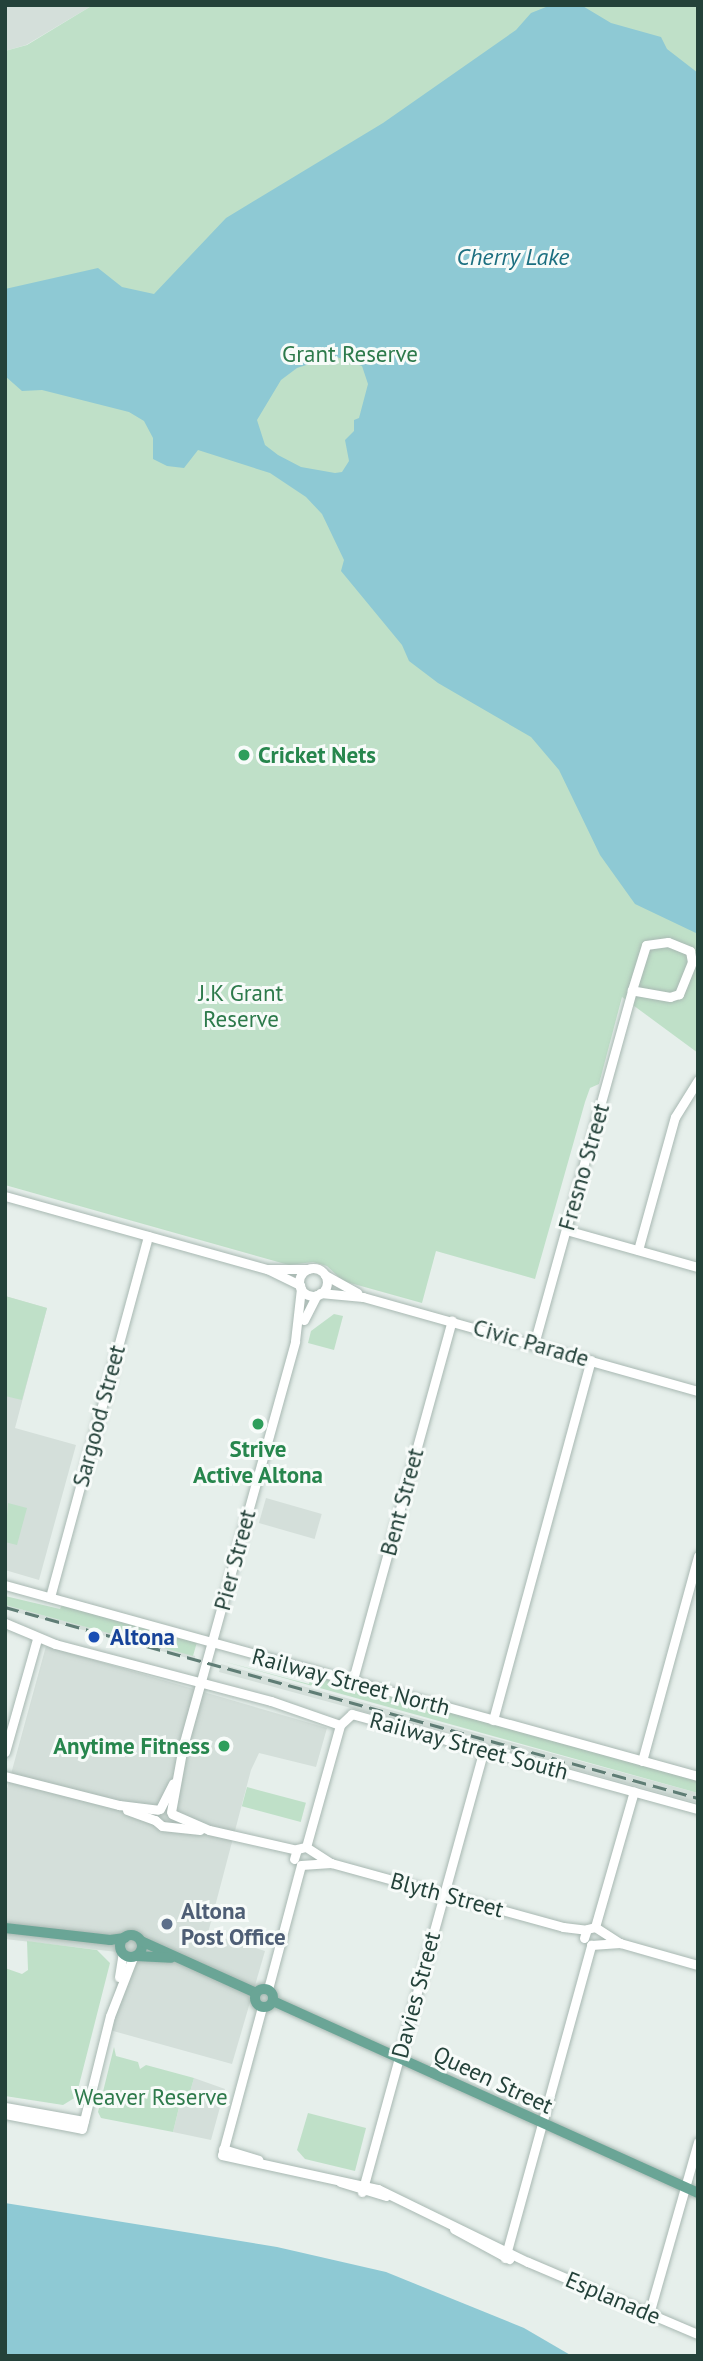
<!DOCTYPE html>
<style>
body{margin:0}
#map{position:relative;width:703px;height:2361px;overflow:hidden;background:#e6efeb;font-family:"PT Sans",sans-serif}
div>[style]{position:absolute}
.built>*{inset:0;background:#d4dfda;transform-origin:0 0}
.green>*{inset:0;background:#bfe0c8;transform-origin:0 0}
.water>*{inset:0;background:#8ec9d4}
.roads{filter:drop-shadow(0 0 2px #a8b8b2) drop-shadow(0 0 2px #a8b8b2)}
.minor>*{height:9px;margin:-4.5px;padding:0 4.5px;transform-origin:4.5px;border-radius:4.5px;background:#fff}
.minor>.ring{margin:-4.5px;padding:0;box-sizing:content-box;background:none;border:9px solid #fff;border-radius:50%}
.major>*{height:10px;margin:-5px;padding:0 5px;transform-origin:5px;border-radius:5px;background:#6aa596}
.major>.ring{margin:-5px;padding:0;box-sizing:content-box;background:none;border:10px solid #6aa596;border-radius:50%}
.rail>*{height:2.5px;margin-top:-1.25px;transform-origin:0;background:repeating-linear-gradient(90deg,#5f7d75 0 14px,transparent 0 21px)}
.dots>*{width:19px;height:19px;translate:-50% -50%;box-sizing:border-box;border:4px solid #f7fbf9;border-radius:50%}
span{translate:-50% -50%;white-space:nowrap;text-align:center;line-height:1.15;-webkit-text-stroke:6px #f7fbf9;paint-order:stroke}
.park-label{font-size:23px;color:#2d7a4b}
.leisure-label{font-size:23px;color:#27864d;font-weight:700}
.left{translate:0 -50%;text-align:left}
.right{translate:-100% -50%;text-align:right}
.street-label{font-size:23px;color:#24423a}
.transit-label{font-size:23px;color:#164399;font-weight:700}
.service-label{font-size:23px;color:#4e5e75;font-weight:700}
.water-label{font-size:24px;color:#1c6f80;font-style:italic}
.frame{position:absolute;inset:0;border:7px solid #24423a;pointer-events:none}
</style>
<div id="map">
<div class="built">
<div style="clip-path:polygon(5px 5px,93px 5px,26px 45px,5px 51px)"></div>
<div style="clip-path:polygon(5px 1296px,47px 1308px,15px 1428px,76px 1445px,39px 1580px,5px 1570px)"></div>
<div style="left:266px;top:1498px;width:58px;height:26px;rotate:16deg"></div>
<div style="left:5px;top:1605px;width:197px;height:4px;rotate:15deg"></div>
<div style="clip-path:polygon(46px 1646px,327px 1728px,316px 1767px,259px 1753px,251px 1770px,208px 1933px,265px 1951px,232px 2064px,106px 2029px,121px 1963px,117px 1952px,5px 1939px,5px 1796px)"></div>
<div style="clip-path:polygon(221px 1664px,698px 1793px,698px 1803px,219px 1672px)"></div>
<div style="clip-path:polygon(194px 2078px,225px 2089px,211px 2140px,173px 2132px,181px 2099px,190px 2092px)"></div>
</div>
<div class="green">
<div style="clip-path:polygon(93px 5px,698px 5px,698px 1053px,622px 997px,599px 1084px,590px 1088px,585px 1102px,535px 1279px,436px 1251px,422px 1303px,343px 1281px,327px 1266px,313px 1262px,289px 1265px,5px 1185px,5px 51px,27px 45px)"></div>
<div style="clip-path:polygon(5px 1296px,47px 1308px,22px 1400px,5px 1396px)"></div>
<div style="clip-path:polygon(334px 1314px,343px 1316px,334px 1350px,308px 1343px,311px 1331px)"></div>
<div style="clip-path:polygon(8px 1503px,27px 1508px,17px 1545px,5px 1542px)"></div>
<div style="clip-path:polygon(5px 1596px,60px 1609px,62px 1605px,197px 1642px,193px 1656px,5px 1605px)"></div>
<div style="clip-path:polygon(222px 1661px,309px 1684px,312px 1675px,698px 1780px,698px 1793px)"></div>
<div style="left:247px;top:1787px;width:61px;height:20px;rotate:15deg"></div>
<div style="clip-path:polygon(27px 1941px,97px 1950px,110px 1963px,76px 2097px,63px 2105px,5px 2096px,5px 1968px,22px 1974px,28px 1970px)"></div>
<div style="clip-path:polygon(114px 2047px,116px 2056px,138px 2062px,140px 2069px,146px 2065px,194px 2078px,190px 2092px,181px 2099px,173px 2132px,101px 2118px,98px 2112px)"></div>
<div style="clip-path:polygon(308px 2113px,366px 2128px,355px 2171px,305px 2159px,297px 2150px)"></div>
</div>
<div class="water">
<div style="clip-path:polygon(evenodd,551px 5px,581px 5px,611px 23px,661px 37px,667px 49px,698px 73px,698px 934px,635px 904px,600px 855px,559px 770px,531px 737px,438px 683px,409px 661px,402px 645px,341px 571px,344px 560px,322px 514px,306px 497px,270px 473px,198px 450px,184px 468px,167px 466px,153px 459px,153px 438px,144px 421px,129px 412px,42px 390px,22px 391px,5px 376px,5px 289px,98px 268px,122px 287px,154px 294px,226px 218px,383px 123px,516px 30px,531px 13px,551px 5px,334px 356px,362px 366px,368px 384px,359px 418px,354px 420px,354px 431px,345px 440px,349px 461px,342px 472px,335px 473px,301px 467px,278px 455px,265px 445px,257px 420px,281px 380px,297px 368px,334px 356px)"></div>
<div style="clip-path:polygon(5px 2203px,277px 2247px,386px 2272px,524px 2328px,572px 2356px,5px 2356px)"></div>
</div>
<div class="roads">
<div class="minor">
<div style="left:5px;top:1196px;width:272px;rotate:15.6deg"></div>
<div style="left:267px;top:1269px;width:37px;rotate:26deg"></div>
<div style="left:566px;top:1230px;width:137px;rotate:15.7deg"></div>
<div style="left:638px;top:1250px;width:138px;rotate:-74.5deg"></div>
<div style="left:675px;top:1117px;width:44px;rotate:-58.1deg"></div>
<div class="ring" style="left:299px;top:1268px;width:19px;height:19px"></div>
<div style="left:269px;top:1269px;width:39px"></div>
<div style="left:325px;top:1275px;width:37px;rotate:29deg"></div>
<div style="left:320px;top:1293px;width:43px;rotate:5.3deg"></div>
<div style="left:363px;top:1297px;width:348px;rotate:15.7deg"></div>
<div style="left:304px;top:1320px;width:28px;rotate:-63deg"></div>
<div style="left:534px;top:1344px;width:367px;rotate:-74.5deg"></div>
<div style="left:632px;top:990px;width:47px;rotate:-72.7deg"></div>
<div style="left:646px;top:945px;width:22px;rotate:-8deg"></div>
<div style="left:668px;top:942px;width:24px;rotate:22deg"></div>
<div style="left:690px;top:951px;width:11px;rotate:80deg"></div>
<div style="left:692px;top:962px;width:35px;rotate:112deg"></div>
<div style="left:679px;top:994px;width:9px;rotate:162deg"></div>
<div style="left:670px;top:997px;width:39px;rotate:-170deg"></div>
<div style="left:5px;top:1585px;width:719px;rotate:15.41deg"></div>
<div style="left:50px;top:1597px;width:374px;rotate:-74.8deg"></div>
<div style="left:5px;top:1623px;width:54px;rotate:22.8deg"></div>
<div style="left:55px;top:1644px;width:223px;rotate:14.8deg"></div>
<div style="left:271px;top:1701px;width:73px;rotate:19.2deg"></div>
<div style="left:352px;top:1683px;width:376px;rotate:-74.6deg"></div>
<div style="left:493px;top:1720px;width:373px;rotate:-74.8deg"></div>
<div style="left:5px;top:1752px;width:117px;rotate:-74.2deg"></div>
<div style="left:642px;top:1761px;width:213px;rotate:-74.7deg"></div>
<div style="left:5px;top:1776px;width:118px;rotate:14.3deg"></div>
<div style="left:119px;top:1805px;width:39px;rotate:7deg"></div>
<div style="left:160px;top:1809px;width:29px;rotate:-63deg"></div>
<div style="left:127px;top:1810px;width:30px;rotate:20deg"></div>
<div style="left:171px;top:1812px;width:67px;rotate:-79.7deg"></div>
<div style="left:183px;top:1746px;width:420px;rotate:-74.5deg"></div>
<div style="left:295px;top:1341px;width:53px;rotate:-83.5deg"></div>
<div style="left:172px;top:1814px;width:40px;rotate:23.4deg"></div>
<div style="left:209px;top:1830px;width:90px;rotate:12.8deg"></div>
<div style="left:155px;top:1820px;width:9px;rotate:41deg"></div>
<div style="left:162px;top:1826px;width:38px;rotate:6deg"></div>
<div style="left:306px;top:1847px;width:127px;rotate:-74.4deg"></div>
<div style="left:340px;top:1725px;width:16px;rotate:-43deg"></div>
<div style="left:352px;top:1714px;width:359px;rotate:15.4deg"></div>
<div style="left:294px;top:1859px;width:10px;rotate:-73deg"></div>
<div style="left:297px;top:1849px;width:9px;rotate:-13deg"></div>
<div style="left:306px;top:1847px;width:30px;rotate:33deg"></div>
<div style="left:331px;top:1863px;width:241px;rotate:15.4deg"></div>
<div style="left:563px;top:1927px;width:23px;rotate:7deg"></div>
<div style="left:301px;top:1865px;width:30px;rotate:-4deg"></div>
<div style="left:595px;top:1927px;width:141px;rotate:-74deg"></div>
<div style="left:584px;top:1938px;width:9px;rotate:-72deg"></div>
<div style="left:587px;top:1929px;width:8px;rotate:-14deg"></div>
<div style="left:595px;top:1927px;width:30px;rotate:33deg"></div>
<div style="left:620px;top:1943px;width:81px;rotate:15.8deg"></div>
<div style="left:591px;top:1945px;width:29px;rotate:-4deg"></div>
<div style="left:119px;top:1977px;width:24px;rotate:-81deg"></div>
<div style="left:268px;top:1989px;width:128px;rotate:-75.1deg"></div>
<div style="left:262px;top:2007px;width:153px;rotate:105.1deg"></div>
<div style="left:222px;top:2155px;width:160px;rotate:12.3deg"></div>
<div style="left:378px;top:2189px;width:167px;rotate:26deg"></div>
<div style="left:528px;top:2262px;width:185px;rotate:23deg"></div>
<div style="left:5px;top:2107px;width:80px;rotate:10deg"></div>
<div style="left:5px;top:2114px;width:78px;rotate:11deg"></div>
<div style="left:82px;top:2129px;width:116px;rotate:-76.1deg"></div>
<div style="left:110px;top:2016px;width:63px;rotate:-68.7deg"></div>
<div style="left:223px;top:2149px;width:37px;rotate:17deg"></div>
<div style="left:340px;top:2182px;width:48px;rotate:16.9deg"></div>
<div style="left:362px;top:2192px;width:459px;rotate:-74.6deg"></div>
<div style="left:454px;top:2229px;width:63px;rotate:28.6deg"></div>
<div style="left:505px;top:2258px;width:325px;rotate:-74.6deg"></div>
<div style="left:649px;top:2314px;width:179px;rotate:-74.1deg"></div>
</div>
<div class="major">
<div style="left:5px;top:1928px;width:106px;rotate:6.5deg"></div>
<div style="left:110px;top:1940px;width:15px;rotate:-8deg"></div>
<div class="ring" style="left:120px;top:1935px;width:12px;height:12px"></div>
<div style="left:141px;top:1941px;width:126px;rotate:24.3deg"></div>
<div style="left:136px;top:1956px;width:35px;rotate:3deg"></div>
<div class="ring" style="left:255px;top:1989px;width:8px;height:8px"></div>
<div style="left:273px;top:2001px;width:466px;rotate:24.3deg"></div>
</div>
</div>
<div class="rail">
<div style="left:5px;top:1607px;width:719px;rotate:15.41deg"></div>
</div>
<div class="dots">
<div style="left:244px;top:755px;background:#2e9e5b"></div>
<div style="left:258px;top:1424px;background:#2e9e5b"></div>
<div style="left:94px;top:1637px;background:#1a4fb4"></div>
<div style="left:224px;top:1746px;background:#2e9e5b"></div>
<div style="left:167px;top:1924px;background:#5c6f8a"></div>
</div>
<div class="park-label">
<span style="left:350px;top:354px">Grant Reserve</span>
<span style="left:241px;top:1006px">J.K Grant<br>Reserve</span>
<span style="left:151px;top:2097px">Weaver Reserve</span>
</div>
<div class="leisure-label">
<span class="left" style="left:258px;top:755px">Cricket Nets</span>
<span style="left:258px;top:1462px">Strive<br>Active Altona</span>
<span class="right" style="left:210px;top:1746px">Anytime Fitness</span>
</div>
<div class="street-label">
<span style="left:584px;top:1167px;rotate:-74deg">Fresno Street</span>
<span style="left:531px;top:1343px;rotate:16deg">Civic Parade</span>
<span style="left:99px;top:1416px;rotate:-75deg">Sargood Street</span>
<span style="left:402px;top:1502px;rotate:-75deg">Bent Street</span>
<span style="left:235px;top:1560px;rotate:-75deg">Pier Street</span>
<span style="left:351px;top:1682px;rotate:15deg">Railway Street North</span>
<span style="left:469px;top:1746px;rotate:15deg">Railway Street South</span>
<span style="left:447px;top:1895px;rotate:15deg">Blyth Street</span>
<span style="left:416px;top:1995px;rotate:-75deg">Davies Street</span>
<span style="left:493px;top:2080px;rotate:25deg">Queen Street</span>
<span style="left:613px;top:2298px;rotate:23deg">Esplanade</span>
</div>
<div class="transit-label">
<span class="left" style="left:110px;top:1637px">Altona</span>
</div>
<div class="service-label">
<span class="left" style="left:181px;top:1924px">Altona<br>Post Office</span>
</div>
<div class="water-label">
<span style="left:513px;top:257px">Cherry Lake</span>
</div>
<div class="frame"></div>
</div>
